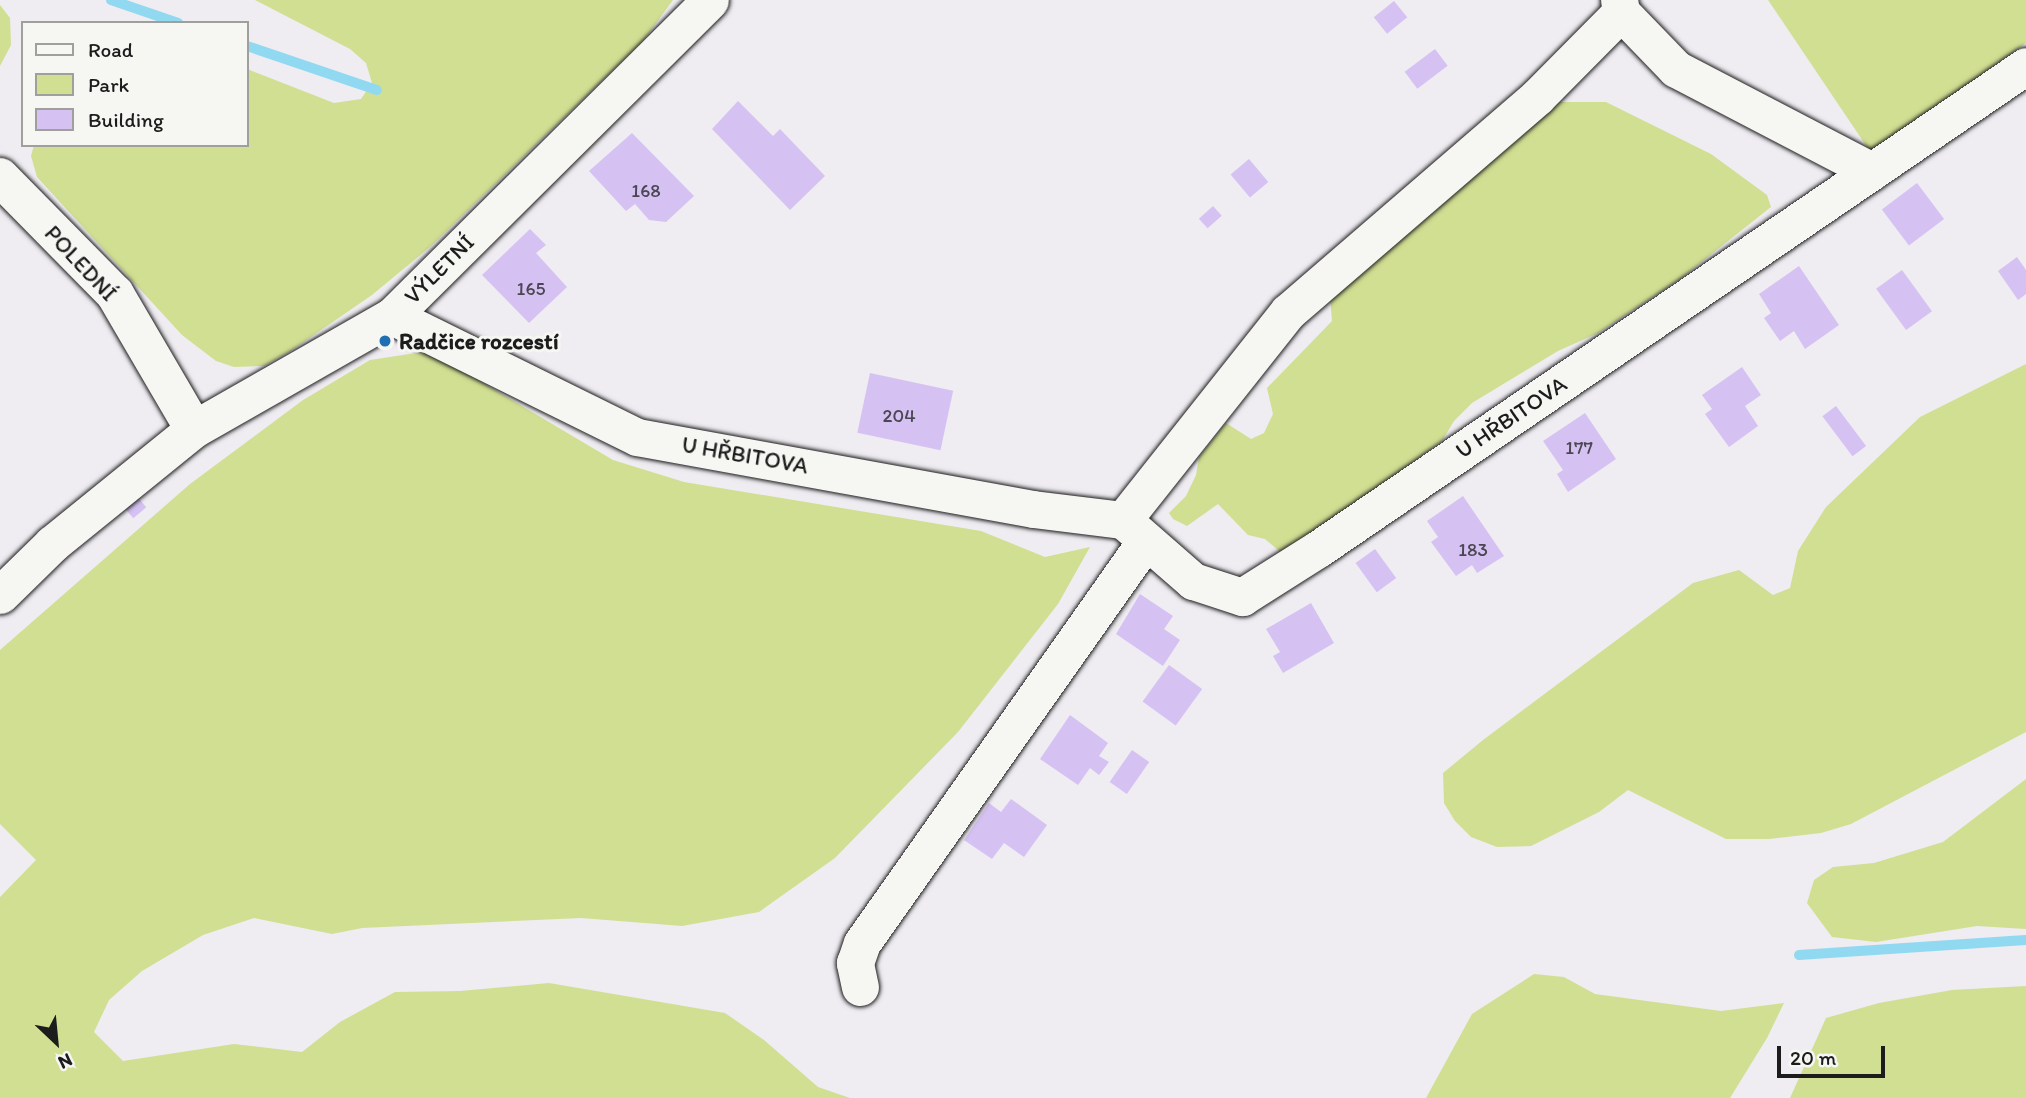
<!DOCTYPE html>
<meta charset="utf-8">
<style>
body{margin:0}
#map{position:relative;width:2026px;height:1098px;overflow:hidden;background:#efecf2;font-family:Itim,sans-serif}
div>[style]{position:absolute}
.green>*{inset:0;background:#d1df93}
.stream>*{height:10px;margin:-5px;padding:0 5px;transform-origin:5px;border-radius:5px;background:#90d9f1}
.building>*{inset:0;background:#d5c2f3;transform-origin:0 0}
.roads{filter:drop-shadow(0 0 2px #1c1c1c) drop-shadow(0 0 2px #1c1c1c)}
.minor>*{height:37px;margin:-18.5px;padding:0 18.5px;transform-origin:18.5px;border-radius:18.5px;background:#f6f6f2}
.tertiary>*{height:38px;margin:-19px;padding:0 19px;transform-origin:19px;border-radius:19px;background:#f6f6f2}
.dots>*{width:19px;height:19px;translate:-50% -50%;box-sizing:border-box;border:4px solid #f6f6f2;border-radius:50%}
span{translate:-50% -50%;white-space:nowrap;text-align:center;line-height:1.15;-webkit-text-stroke:6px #f6f6f2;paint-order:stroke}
.number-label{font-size:19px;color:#4a4652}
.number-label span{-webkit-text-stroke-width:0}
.street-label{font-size:23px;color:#1c1c1c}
.poi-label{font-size:23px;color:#1c1c1c;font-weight:700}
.left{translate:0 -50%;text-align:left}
.legend{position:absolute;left:21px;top:21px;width:228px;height:126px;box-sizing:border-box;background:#f6f6f2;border:2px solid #9f9f9c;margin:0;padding:9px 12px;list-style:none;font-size:21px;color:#1c1c1c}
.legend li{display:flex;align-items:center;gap:14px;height:35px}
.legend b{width:35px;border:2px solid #9f9f9c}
.north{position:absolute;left:21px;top:1007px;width:70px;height:70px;-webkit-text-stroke:5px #f6f6f2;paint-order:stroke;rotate:154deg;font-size:19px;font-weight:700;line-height:28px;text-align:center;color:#1c1c1c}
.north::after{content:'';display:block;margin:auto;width:24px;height:32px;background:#1c1c1c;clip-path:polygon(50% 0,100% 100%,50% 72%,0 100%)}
.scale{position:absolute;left:1777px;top:1046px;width:108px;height:32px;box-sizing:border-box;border:4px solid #1c1c1c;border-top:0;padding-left:9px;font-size:21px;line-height:24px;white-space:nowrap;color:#1c1c1c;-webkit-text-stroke:5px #f6f6f2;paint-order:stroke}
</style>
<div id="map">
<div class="green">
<div style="clip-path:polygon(255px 0,673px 0,643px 41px,430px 247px,372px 295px,292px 350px,264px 366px,234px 367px,216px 361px,182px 335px,37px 177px,31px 156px,34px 145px,247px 145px,247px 69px,334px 103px,361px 99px,372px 83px,366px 63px,350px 49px)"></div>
<div style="clip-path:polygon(1768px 0,2026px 0,2026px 43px,1871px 153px)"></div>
<div style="clip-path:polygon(0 5px,10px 18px,11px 45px,0 66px)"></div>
<div style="clip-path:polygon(1555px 102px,1606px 102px,1711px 154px,1767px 195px,1771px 207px,1680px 279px,1598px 333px,1558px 351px,1472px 403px,1454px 421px,1442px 441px,1284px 555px,1265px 539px,1248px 535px,1218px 504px,1187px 526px,1173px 519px,1169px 513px,1186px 496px,1196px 475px,1199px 457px,1226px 423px,1251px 439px,1264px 433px,1273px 414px,1267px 388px,1332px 321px,1330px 298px)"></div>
<div style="clip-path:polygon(429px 351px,613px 460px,684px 482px,981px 531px,1045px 557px,1090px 547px,1058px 604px,958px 732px,835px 858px,759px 912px,682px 926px,581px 918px,362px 928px,332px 934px,254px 918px,203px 935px,142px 971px,109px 1000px,94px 1032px,123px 1061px,234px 1044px,302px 1052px,340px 1022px,395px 992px,460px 991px,549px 983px,725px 1013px,764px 1040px,818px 1087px,850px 1098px,0 1098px,0 897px,36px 860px,0 824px,0 650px,190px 484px,303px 400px,370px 360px)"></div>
<div style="clip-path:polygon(2026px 364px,2026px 732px,1851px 824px,1821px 833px,1769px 839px,1726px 839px,1628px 790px,1599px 812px,1531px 846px,1497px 847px,1471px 837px,1455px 821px,1444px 803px,1443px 773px,1483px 740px,1693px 583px,1739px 570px,1773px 595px,1790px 588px,1798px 551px,1826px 507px,1920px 417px)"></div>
<div style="clip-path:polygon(2026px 779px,2026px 929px,1977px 926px,1876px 942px,1832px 937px,1807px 903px,1814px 880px,1833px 867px,1874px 863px,1943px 842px)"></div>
<div style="clip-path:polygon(1534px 974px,1564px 977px,1595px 994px,1721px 1011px,1784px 1003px,1767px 1038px,1730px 1098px,1426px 1098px,1472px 1014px)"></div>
<div style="clip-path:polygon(2026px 986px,2026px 1098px,1790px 1098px,1826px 1018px,1879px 1003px,1952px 990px)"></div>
</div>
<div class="stream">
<div style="left:111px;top:0;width:71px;rotate:18.9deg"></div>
<div style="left:247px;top:46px;width:137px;rotate:18.7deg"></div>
<div style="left:1799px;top:955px;width:227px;rotate:-3.8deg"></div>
</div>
<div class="building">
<div style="left:1394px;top:1px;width:21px;height:26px;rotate:51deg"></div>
<div style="left:1435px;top:49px;width:21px;height:38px;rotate:53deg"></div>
<div style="clip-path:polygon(738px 101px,773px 136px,780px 129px,825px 176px,790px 210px,712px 129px)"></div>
<div style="clip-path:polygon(632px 133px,694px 196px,666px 222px,649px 220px,635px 204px,626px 211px,589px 171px)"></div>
<div style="left:1249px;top:159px;width:30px;height:24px;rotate:50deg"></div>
<div style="left:1917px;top:183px;width:45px;height:44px;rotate:53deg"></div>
<div style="left:1213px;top:206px;width:13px;height:19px;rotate:48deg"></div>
<div style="clip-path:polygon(530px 229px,546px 245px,536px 253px,567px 287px,529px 323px,482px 275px)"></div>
<div style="clip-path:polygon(2017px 257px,2026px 270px,2026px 294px,2018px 300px,1998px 271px)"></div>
<div style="clip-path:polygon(1799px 266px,1839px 325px,1805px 349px,1794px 331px,1780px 341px,1764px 318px,1771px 313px,1759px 294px)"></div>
<div style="left:1902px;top:270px;width:51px;height:32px;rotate:54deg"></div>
<div style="clip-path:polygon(1742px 367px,1761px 395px,1745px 406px,1758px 426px,1729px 447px,1705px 414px,1712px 409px,1702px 395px)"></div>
<div style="left:870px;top:373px;width:85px;height:61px;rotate:12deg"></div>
<div style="left:1836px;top:406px;width:50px;height:17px;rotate:53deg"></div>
<div style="clip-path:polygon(1585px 413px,1616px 459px,1568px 492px,1557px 474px,1563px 470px,1543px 441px)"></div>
<div style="left:136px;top:495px;width:16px;height:17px;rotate:50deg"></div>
<div style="clip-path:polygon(1463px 496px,1504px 556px,1477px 573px,1472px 565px,1456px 576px,1431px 542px,1438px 537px,1427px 521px)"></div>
<div style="left:1375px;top:549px;width:36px;height:24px;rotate:54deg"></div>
<div style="clip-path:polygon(1140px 594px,1173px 616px,1164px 629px,1180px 640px,1163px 666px,1116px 634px)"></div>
<div style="clip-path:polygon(1311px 603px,1334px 643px,1283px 673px,1273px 656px,1280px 652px,1266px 629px)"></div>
<div style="left:1169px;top:665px;width:41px;height:45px;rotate:36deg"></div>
<div style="clip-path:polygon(1070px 715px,1108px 743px,1099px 756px,1109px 762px,1099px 775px,1090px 768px,1078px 785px,1040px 759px)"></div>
<div style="left:1132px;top:750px;width:21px;height:39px;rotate:35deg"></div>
<div style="clip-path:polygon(1011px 799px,1047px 825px,1024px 857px,1004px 843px,992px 859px,964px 840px,989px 803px,1001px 812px)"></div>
</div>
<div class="roads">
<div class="minor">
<div style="left:1621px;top:12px;width:79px;rotate:46deg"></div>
<div style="left:1676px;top:69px;width:221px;rotate:27.5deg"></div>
<div style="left:392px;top:316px;width:273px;rotate:26.3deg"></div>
<div style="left:637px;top:437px;width:402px;rotate:10.3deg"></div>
<div style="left:1033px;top:509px;width:91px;rotate:7deg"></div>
<div style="left:1123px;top:520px;width:93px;rotate:41.1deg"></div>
<div style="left:1193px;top:581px;width:52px;rotate:18.1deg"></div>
<div style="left:1242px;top:597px;width:90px;rotate:-32.3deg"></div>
<div style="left:1318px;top:549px;width:857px;rotate:-34.3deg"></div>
<div style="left:1123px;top:520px;width:265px;rotate:-51.6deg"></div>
<div style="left:1288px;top:312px;width:329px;rotate:-40.8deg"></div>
<div style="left:1537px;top:97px;width:120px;rotate:-45.3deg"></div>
<div style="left:1621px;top:12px;width:12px;rotate:-99deg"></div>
<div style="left:0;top:595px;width:73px;rotate:-44.4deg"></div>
<div style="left:52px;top:544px;width:183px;rotate:-39deg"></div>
<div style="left:194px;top:429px;width:228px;rotate:-29.7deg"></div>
<div style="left:392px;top:316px;width:448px;rotate:-44.8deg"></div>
<div style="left:860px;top:987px;width:25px;rotate:-102deg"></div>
<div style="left:855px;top:963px;width:21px;rotate:-71deg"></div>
<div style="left:862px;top:943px;width:492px;rotate:-54.8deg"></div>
</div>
<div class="tertiary">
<div style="left:0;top:177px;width:164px;rotate:45.5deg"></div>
<div style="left:115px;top:294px;width:156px;rotate:59.7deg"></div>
</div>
</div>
<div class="dots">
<div style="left:385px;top:341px;background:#1f6fb2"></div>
</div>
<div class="number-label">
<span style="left:646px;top:191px">168</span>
<span style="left:531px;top:289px">165</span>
<span style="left:899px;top:416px">204</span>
<span style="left:1579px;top:448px">177</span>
<span style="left:1473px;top:550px">183</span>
</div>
<div class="street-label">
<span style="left:81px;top:263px;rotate:47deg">POLEDNÍ</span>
<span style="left:439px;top:269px;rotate:-45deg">VÝLETNÍ</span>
<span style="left:1511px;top:417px;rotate:-34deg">U HŘBITOVA</span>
<span style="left:745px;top:455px;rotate:10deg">U HŘBITOVA</span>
</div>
<div class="poi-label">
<span class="left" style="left:399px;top:341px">Radčice rozcestí</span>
</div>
<ul class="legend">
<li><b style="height:9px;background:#f6f6f2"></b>Road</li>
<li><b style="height:19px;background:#d1df93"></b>Park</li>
<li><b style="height:19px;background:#d5c2f3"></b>Building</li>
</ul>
<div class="north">N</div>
<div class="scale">20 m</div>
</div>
